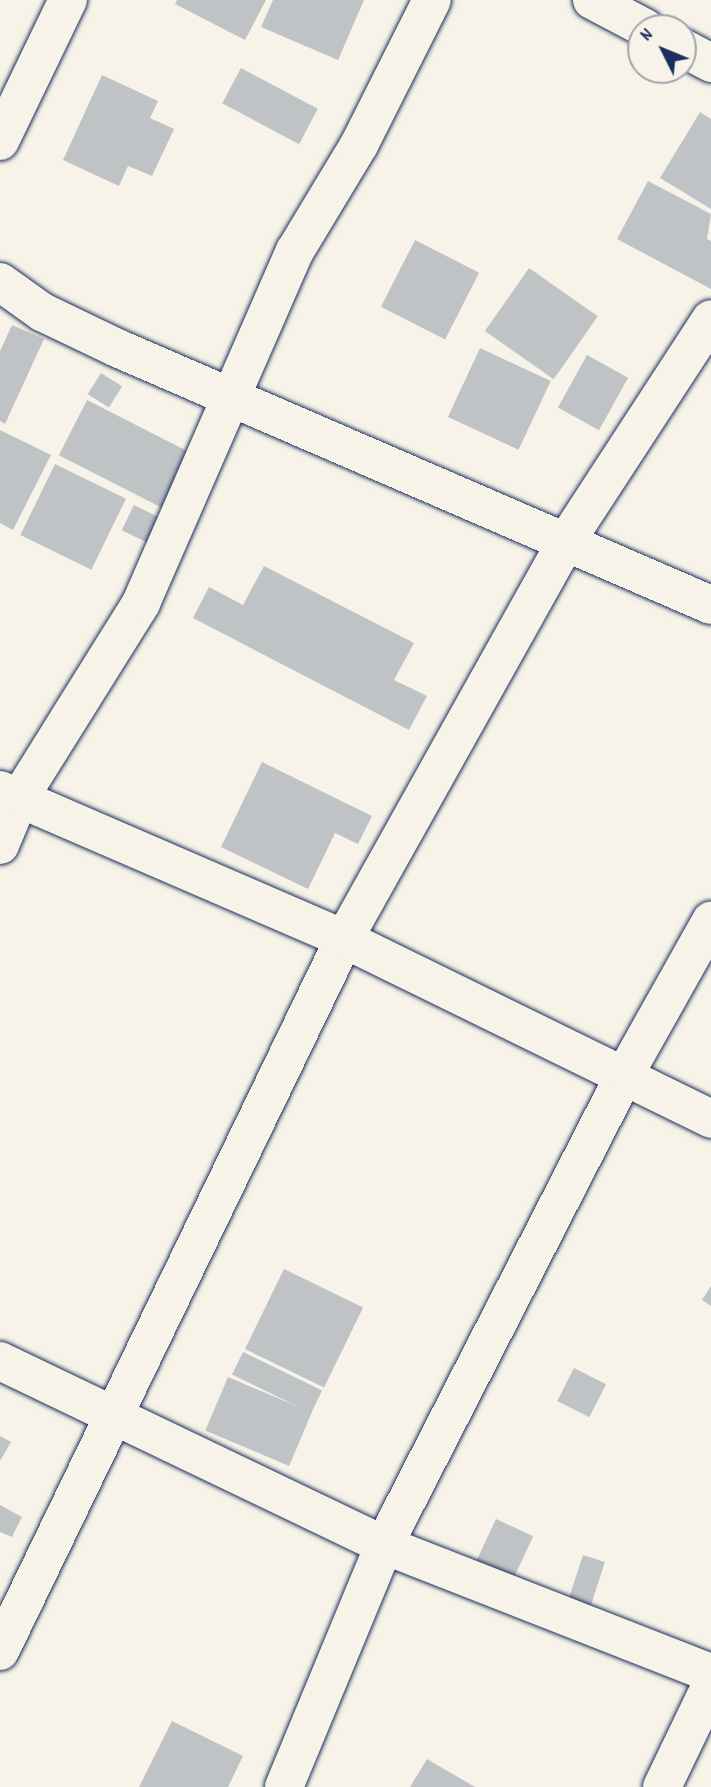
<!DOCTYPE html>
<style>
body{margin:0}
#map{position:relative;width:711px;height:1787px;overflow:hidden;background:#f7f3e8;font-family:Dekko,sans-serif}
div>[style]{position:absolute}
.building>*{inset:0;background:#c0c3c5;transform-origin:0 0}
.roads{filter:drop-shadow(0 0 2px #1b2f5e) drop-shadow(0 0 2px #1b2f5e)}
.minor>*{height:38px;margin:-19px;padding:0 19px;transform-origin:19px;border-radius:19px;background:#f7f3e8}
span{translate:-50% -50%;white-space:nowrap;text-align:center;line-height:1.15;-webkit-text-stroke:6px #f7f3e8;paint-order:stroke}
.north{position:absolute;left:627px;top:14px;width:70px;height:70px;box-sizing:border-box;background:#f7f3e8;border:2px solid #9fa5b1;border-radius:50%;rotate:313deg;font-size:19px;font-weight:700;line-height:28px;text-align:center;color:#1b2f5e}
.north::after{content:'';display:block;margin:auto;width:24px;height:32px;background:#1b2f5e;clip-path:polygon(50% 0,100% 100%,50% 72%,0 100%)}
</style>
<div id="map">
<div class="building">
<div style="clip-path:polygon(177px 0,266px 0,245px 40px,175px 4px)"></div>
<div style="clip-path:polygon(273px 0,364px 0,338px 60px,261px 27px)"></div>
<div style="left:241px;top:68px;width:87px;height:40px;rotate:28deg"></div>
<div style="clip-path:polygon(102px 75px,158px 101px,150px 118px,174px 129px,152px 176px,128px 166px,119px 186px,63px 160px)"></div>
<div style="clip-path:polygon(700px 112px,711px 119px,711px 209px,660px 178px)"></div>
<div style="clip-path:polygon(648px 181px,711px 214px,707px 239px,711px 241px,711px 289px,617px 239px)"></div>
<div style="left:415px;top:240px;width:72px;height:75px;rotate:27deg"></div>
<div style="left:529px;top:268px;width:84px;height:77px;rotate:35deg"></div>
<div style="clip-path:polygon(12px 325px,44px 339px,5px 424px,0 421px,0 351px)"></div>
<div style="left:480px;top:348px;width:78px;height:76px;rotate:25deg"></div>
<div style="left:587px;top:355px;width:47px;height:60px;rotate:29deg"></div>
<div style="left:101px;top:373px;width:25px;height:25px;rotate:32deg"></div>
<div style="left:87px;top:400px;width:120px;height:62px;rotate:27deg"></div>
<div style="clip-path:polygon(0 430px,51px 455px,13px 530px,0 523px)"></div>
<div style="left:55px;top:464px;width:79px;height:79px;rotate:26deg"></div>
<div style="left:134px;top:505px;width:30px;height:28px;rotate:26deg"></div>
<div style="clip-path:polygon(264px 566px,414px 643px,394px 680px,427px 696px,409px 730px,193px 618px,209px 587px,243px 605px)"></div>
<div style="clip-path:polygon(262px 762px,372px 816px,358px 844px,335px 833px,308px 889px,221px 847px)"></div>
<div style="left:284px;top:1269px;width:88px;height:89px;rotate:26deg"></div>
<div style="clip-path:polygon(711px 1286px,711px 1306px,702px 1300px)"></div>
<div style="left:243px;top:1352px;width:88px;height:25px;rotate:26deg"></div>
<div style="left:574px;top:1368px;width:36px;height:37px;rotate:27deg"></div>
<div style="left:228px;top:1377px;width:91px;height:58px;rotate:23deg"></div>
<div style="clip-path:polygon(0 1436px,11px 1442px,0 1461px)"></div>
<div style="clip-path:polygon(0 1505px,22px 1517px,12px 1537px,0 1532px)"></div>
<div style="left:496px;top:1519px;width:41px;height:55px;rotate:25deg"></div>
<div style="left:583px;top:1555px;width:23px;height:49px;rotate:18deg"></div>
<div style="clip-path:polygon(172px 1721px,243px 1756px,228px 1787px,139px 1787px)"></div>
<div style="clip-path:polygon(427px 1759px,475px 1787px,410px 1787px)"></div>
</div>
<div class="roads">
<div class="minor">
<div style="left:592px;top:0;width:60px;rotate:27.8deg"></div>
<div style="left:683px;top:48px;width:32px;rotate:28deg"></div>
<div style="left:0;top:141px;width:157px;rotate:-64.3deg"></div>
<div style="left:0;top:282px;width:52px;rotate:35.5deg"></div>
<div style="left:42px;top:312px;width:83px;rotate:25.6deg"></div>
<div style="left:117px;top:348px;width:647px;rotate:23.4deg"></div>
<div style="left:0;top:790px;width:375px;rotate:23.4deg"></div>
<div style="left:344px;top:939px;width:409px;rotate:26.1deg"></div>
<div style="left:0;top:845px;width:52px;rotate:-67.4deg"></div>
<div style="left:20px;top:797px;width:229px;rotate:-58deg"></div>
<div style="left:141px;top:603px;width:384px;rotate:-66.4deg"></div>
<div style="left:295px;top:251px;width:124px;rotate:-58.9deg"></div>
<div style="left:359px;top:145px;width:162px;rotate:-63.3deg"></div>
<div style="left:0;top:1361px;width:426px;rotate:25.6deg"></div>
<div style="left:384px;top:1545px;width:351px;rotate:21.4deg"></div>
<div style="left:0;top:1651px;width:791px;rotate:-64.21deg"></div>
<div style="left:344px;top:939px;width:453px;rotate:-60.8deg"></div>
<div style="left:565px;top:543px;width:267px;rotate:-56.9deg"></div>
<div style="left:284px;top:1787px;width:262px;rotate:-67.5deg"></div>
<div style="left:384px;top:1545px;width:529px;rotate:-62.9deg"></div>
<div style="left:625px;top:1074px;width:176px;rotate:-60.7deg"></div>
<div style="left:662px;top:1787px;width:113px;rotate:-64.3deg"></div>
</div>
</div>
<div class="north">N</div>
</div>
